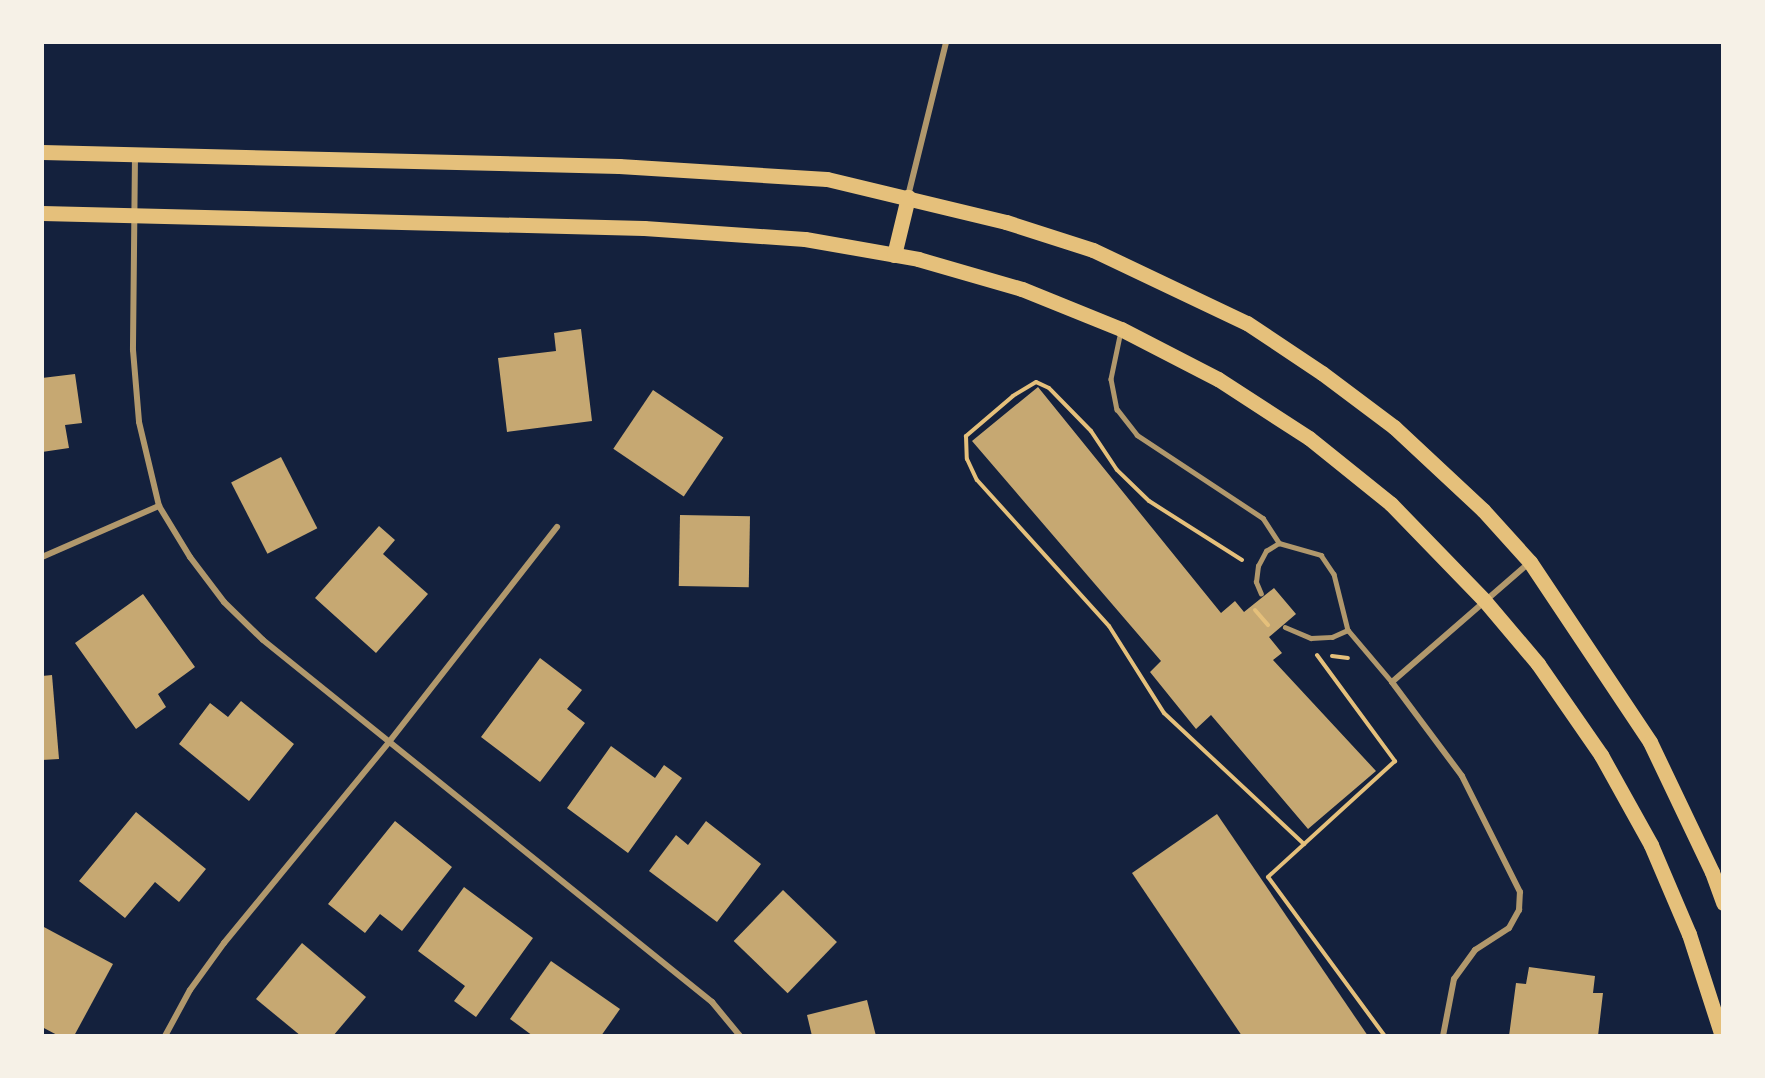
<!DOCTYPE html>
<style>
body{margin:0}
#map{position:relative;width:1765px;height:1078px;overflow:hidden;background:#14213d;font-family:"PT Serif",serif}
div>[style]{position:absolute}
.building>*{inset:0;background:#c6a872;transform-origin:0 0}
.path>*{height:4px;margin:-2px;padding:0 2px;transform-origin:2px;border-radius:2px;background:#e5c07b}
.service>*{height:4.5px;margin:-2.25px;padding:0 2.25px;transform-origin:2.25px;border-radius:2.25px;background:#b1986c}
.minor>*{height:6px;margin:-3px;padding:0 3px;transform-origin:3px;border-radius:3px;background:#b1986c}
.primary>*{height:15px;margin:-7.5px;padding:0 7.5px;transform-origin:7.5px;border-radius:7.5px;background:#e5c07b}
span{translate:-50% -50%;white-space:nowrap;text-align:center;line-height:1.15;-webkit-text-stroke:5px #f6f1e7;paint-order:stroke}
.frame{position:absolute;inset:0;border:44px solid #f6f1e7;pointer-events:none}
</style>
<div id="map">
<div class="building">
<div style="clip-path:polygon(581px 329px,592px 421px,507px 432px,498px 358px,556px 351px,554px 333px)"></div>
<div style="clip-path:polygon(75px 374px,82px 423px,65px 425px,69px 448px,42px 452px,42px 378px)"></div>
<div style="clip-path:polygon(1038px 387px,1221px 613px,1235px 601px,1244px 612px,1274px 588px,1296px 614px,1269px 637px,1282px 653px,1273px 660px,1376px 771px,1308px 829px,1211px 715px,1196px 729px,1150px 672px,1161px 661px,972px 441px)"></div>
<div style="left:653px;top:390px;width:85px;height:71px;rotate:34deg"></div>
<div style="left:281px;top:457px;width:80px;height:56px;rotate:63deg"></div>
<div style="left:680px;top:515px;width:70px;height:71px;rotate:1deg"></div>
<div style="clip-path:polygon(379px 526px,395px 540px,383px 554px,428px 594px,376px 653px,315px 598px)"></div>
<div style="clip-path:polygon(143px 594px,195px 667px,158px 694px,166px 707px,136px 729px,75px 643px)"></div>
<div style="clip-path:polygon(540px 658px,582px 690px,567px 709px,585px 723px,540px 782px,481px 737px)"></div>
<div style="clip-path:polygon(52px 675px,59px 759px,42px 760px,42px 676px)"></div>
<div style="clip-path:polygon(241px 701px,294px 744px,249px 801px,179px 744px,210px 703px,228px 717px)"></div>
<div style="clip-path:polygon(611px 746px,655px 778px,664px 765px,682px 778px,628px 853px,567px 808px)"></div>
<div style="clip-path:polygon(136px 812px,206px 869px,179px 902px,155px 882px,125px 918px,79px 881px)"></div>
<div style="clip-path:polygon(1217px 814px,1368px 1036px,1242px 1036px,1132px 873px)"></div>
<div style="clip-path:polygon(395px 821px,452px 867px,402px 931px,380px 914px,365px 933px,328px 904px)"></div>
<div style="clip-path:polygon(706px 821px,761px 864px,717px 922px,649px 871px,676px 835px,688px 845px)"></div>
<div style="clip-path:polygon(464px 887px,533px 938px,476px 1017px,454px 1001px,465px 986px,418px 951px)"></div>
<div style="left:783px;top:890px;width:75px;height:71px;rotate:44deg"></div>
<div style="clip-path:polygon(42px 926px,113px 964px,74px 1036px,59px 1036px,42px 1027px)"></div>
<div style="clip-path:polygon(302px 943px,366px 997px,333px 1036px,301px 1036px,256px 999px)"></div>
<div style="clip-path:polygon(551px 961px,620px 1009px,601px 1036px,533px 1036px,510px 1019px)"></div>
<div style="clip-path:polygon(1529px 967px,1595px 976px,1593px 993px,1603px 993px,1598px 1036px,1509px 1036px,1516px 983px,1526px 984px)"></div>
<div style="clip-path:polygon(867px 1000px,876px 1036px,812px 1036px,807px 1015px)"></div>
</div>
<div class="path">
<div style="left:1242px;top:560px;width:110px;rotate:-147.6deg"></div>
<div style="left:1149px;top:501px;width:45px;rotate:-135.9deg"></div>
<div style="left:1117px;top:470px;width:47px;rotate:-123.7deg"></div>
<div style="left:1091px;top:431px;width:60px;rotate:-134.3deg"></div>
<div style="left:1049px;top:388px;width:14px;rotate:-155deg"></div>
<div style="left:1036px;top:382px;width:27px;rotate:149deg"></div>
<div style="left:1013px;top:396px;width:62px;rotate:139.6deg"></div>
<div style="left:966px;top:436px;width:23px;rotate:88deg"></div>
<div style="left:967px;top:459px;width:23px;rotate:65deg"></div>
<div style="left:977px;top:480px;width:197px;rotate:47.9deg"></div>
<div style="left:1109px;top:626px;width:103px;rotate:57.7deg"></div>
<div style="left:1164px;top:713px;width:192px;rotate:43.1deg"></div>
<div style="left:1255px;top:610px;width:20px;rotate:49deg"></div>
<div style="left:1317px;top:655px;width:132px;rotate:53.7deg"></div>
<div style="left:1395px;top:761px;width:172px;rotate:137.6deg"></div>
<div style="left:1268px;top:877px;width:197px;rotate:53.7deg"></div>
<div style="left:1332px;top:656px;width:16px;rotate:7deg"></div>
</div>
<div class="service">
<div style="left:1121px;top:331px;width:49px;rotate:101.8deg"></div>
<div style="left:1111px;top:379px;width:31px;rotate:79deg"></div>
<div style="left:1117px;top:409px;width:33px;rotate:52deg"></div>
<div style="left:1137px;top:435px;width:151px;rotate:33.4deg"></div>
<div style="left:1263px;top:518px;width:30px;rotate:57deg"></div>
<div style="left:1261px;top:594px;width:13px;rotate:-113deg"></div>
<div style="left:1256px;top:582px;width:16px;rotate:-83deg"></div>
<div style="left:1258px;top:566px;width:17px;rotate:-62deg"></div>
<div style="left:1266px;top:551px;width:15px;rotate:-32deg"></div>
<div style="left:1279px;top:543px;width:44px;rotate:15.9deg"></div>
<div style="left:1321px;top:555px;width:23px;rotate:56deg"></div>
<div style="left:1334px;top:574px;width:58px;rotate:76deg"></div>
<div style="left:1348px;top:630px;width:68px;rotate:49.8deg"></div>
<div style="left:1285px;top:627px;width:28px;rotate:23deg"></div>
<div style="left:1311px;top:638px;width:21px;rotate:-3deg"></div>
<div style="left:1332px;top:637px;width:17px;rotate:-24deg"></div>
</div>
<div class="minor">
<div style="left:135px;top:155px;width:195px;rotate:90.6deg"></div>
<div style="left:133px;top:350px;width:72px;rotate:85.2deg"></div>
<div style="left:139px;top:422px;width:86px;rotate:76.6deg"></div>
<div style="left:159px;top:506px;width:60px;rotate:58.7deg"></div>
<div style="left:190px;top:557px;width:56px;rotate:52.9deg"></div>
<div style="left:224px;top:602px;width:54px;rotate:44.3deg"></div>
<div style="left:263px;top:640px;width:577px;rotate:38.88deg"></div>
<div style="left:712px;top:1002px;width:44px;rotate:50.5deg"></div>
<div style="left:908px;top:196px;width:159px;rotate:-76.1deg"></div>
<div style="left:42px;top:557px;width:128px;rotate:-23.6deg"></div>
<div style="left:165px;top:1036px;width:52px;rotate:-61.5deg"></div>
<div style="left:190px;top:990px;width:58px;rotate:-54.1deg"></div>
<div style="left:224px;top:943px;width:260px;rotate:-50.6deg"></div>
<div style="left:389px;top:742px;width:273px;rotate:-52deg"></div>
<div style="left:1443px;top:1036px;width:58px;rotate:-79.1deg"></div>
<div style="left:1454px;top:979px;width:36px;rotate:-54deg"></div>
<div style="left:1475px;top:950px;width:40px;rotate:-32.9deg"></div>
<div style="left:1509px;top:928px;width:21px;rotate:-61deg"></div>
<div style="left:1519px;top:910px;width:18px;rotate:-87deg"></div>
<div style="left:1520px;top:892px;width:130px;rotate:-116.6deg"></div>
<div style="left:1462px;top:776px;width:117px;rotate:-126.7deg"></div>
<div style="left:1392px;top:682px;width:181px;rotate:-41deg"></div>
</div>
<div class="primary">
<div style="left:42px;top:152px;width:577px;rotate:1.39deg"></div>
<div style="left:619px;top:166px;width:208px;rotate:3.6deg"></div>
<div style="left:827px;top:179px;width:184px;rotate:13.5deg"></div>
<div style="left:1006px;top:222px;width:91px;rotate:17.8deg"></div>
<div style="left:1093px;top:250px;width:170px;rotate:25.4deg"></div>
<div style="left:1247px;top:323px;width:90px;rotate:33.7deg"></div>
<div style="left:1322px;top:373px;width:90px;rotate:36.9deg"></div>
<div style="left:1394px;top:427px;width:122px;rotate:43deg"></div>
<div style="left:1483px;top:510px;width:70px;rotate:47.9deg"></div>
<div style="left:1530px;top:562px;width:216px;rotate:56.3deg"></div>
<div style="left:1650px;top:742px;width:144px;rotate:64.5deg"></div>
<div style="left:1712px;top:872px;width:33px;rotate:70deg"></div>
<div style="left:42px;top:213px;width:602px;rotate:1.43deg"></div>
<div style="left:644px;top:228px;width:161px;rotate:3.9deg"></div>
<div style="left:805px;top:239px;width:115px;rotate:10deg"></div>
<div style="left:918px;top:259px;width:108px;rotate:16.1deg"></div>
<div style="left:1022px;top:289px;width:107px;rotate:22deg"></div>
<div style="left:1121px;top:329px;width:109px;rotate:27.3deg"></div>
<div style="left:1218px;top:379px;width:108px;rotate:33deg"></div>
<div style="left:1309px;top:438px;width:105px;rotate:38.8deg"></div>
<div style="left:1391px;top:504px;width:134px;rotate:45.9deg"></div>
<div style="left:1484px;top:600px;width:84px;rotate:49.8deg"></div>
<div style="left:1538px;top:664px;width:111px;rotate:55.3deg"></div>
<div style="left:1601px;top:755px;width:103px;rotate:60.9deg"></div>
<div style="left:1651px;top:845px;width:97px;rotate:66.9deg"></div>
<div style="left:1689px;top:934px;width:107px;rotate:72.1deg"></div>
<div style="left:894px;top:255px;width:60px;rotate:-76.4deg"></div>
</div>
<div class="frame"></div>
</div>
